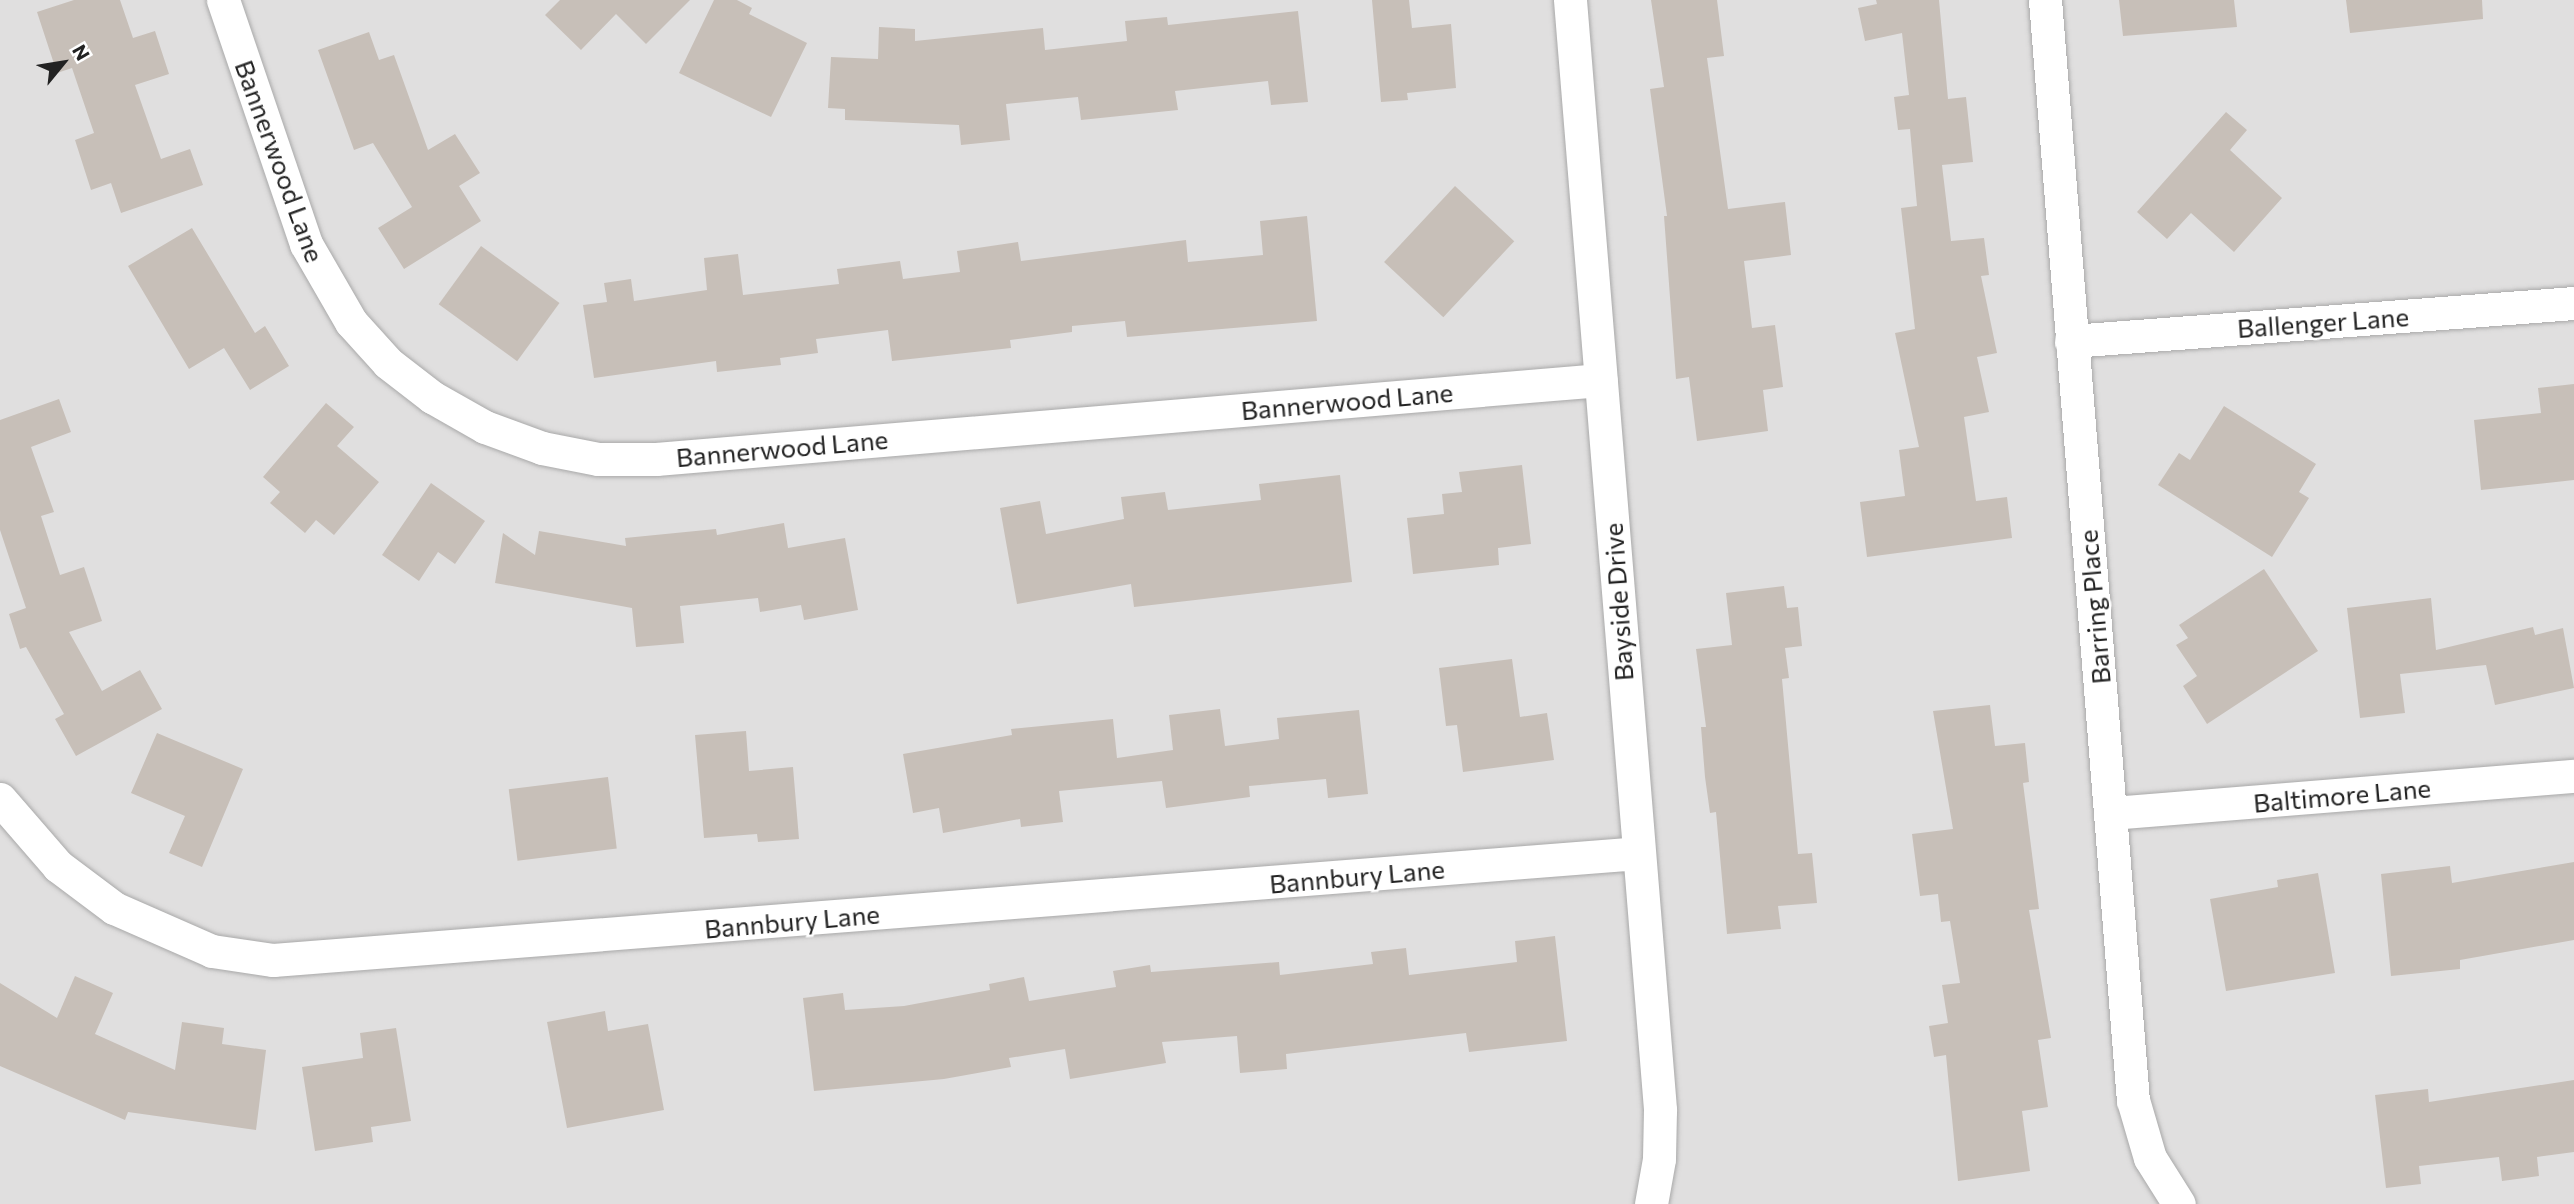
<!DOCTYPE html>
<style>
body{margin:0}
#map{position:relative;width:2574px;height:1204px;overflow:hidden;background:#f2efe9;font-family:Commissioner,sans-serif}
div>[style]{position:absolute}
.residential>*{inset:0;background:#e0dfdf;transform-origin:0 0}
.building>*{inset:0;background:#c7bfb8;transform-origin:0 0}
.roads{filter:drop-shadow(0 0 2px #a9a9a9) drop-shadow(0 0 2px #a9a9a9)}
.minor>*{height:33px;margin:-16.5px;padding:0 16.5px;transform-origin:16.5px;border-radius:16.5px;background:#fff}
span{translate:-50% -50%;white-space:nowrap;text-align:center;line-height:1.15;-webkit-text-stroke:5px #fff;paint-order:stroke}
.street-label{font-size:26px;color:#222}
.north{position:absolute;left:28px;top:28px;width:70px;height:70px;-webkit-text-stroke:5px #fff;paint-order:stroke;rotate:60deg;font-size:19px;font-weight:700;line-height:28px;text-align:center;color:#222}
.north::after{content:'';display:block;margin:auto;width:24px;height:32px;background:#222;clip-path:polygon(50% 0,100% 100%,50% 72%,0 100%)}
</style>
<div id="map">
<div class="residential">
<div style="left:0;top:0;width:2574px;height:1204px"></div>
</div>
<div class="building">
<div style="clip-path:polygon(74px 0,120px 0,133px 38px,155px 31px,169px 74px,135px 85px,161px 159px,190px 149px,203px 185px,121px 213px,111px 183px,91px 190px,75px 140px,94px 133px,72px 68px,57px 73px,37px 12px)"></div>
<div style="clip-path:polygon(560px 0,690px 0,646px 44px,616px 14px,581px 50px,545px 15px)"></div>
<div style="clip-path:polygon(714px 0,737px 0,752px 8px,749px 14px,807px 43px,771px 117px,679px 73px)"></div>
<div style="clip-path:polygon(1372px 0,1409px 0,1412px 28px,1451px 24px,1456px 88px,1407px 93px,1408px 100px,1381px 102px)"></div>
<div style="clip-path:polygon(1651px 0,1717px 0,1724px 56px,1707px 58px,1728px 209px,1785px 202px,1791px 255px,1744px 261px,1752px 328px,1775px 325px,1783px 387px,1763px 390px,1768px 431px,1697px 441px,1689px 377px,1676px 379px,1664px 216px,1667px 216px,1650px 89px,1664px 87px)"></div>
<div style="clip-path:polygon(1876px 0,1939px 0,1948px 99px,1966px 97px,1973px 162px,1942px 165px,1951px 241px,1984px 238px,1989px 275px,1981px 276px,1997px 353px,1977px 357px,1989px 412px,1964px 417px,1976px 501px,2007px 497px,2012px 538px,1867px 557px,1860px 502px,1905px 496px,1899px 450px,1919px 447px,1895px 333px,1915px 329px,1901px 208px,1917px 206px,1910px 129px,1898px 130px,1894px 97px,1909px 95px,1902px 33px,1865px 41px,1858px 8px,1877px 4px)"></div>
<div style="clip-path:polygon(2119px 0,2234px 0,2237px 27px,2123px 36px)"></div>
<div style="clip-path:polygon(2346px 0,2482px 0,2483px 19px,2350px 33px)"></div>
<div style="clip-path:polygon(1298px 11px,1308px 102px,1271px 105px,1268px 81px,1175px 91px,1178px 110px,1081px 120px,1078px 97px,1006px 104px,1010px 140px,961px 145px,959px 125px,845px 120px,845px 109px,828px 108px,831px 57px,878px 59px,879px 27px,915px 29px,915px 41px,1043px 28px,1045px 50px,1127px 41px,1125px 21px,1167px 17px,1168px 25px)"></div>
<div style="clip-path:polygon(369px 32px,379px 60px,394px 55px,428px 150px,455px 134px,480px 173px,459px 186px,481px 221px,404px 269px,378px 228px,412px 207px,373px 143px,354px 150px,318px 50px)"></div>
<div style="clip-path:polygon(2226px 112px,2247px 130px,2230px 150px,2282px 198px,2234px 252px,2191px 213px,2167px 239px,2137px 212px)"></div>
<div style="left:1455px;top:186px;width:81px;height:104px;rotate:43deg"></div>
<div style="clip-path:polygon(1307px 216px,1317px 321px,1127px 337px,1125px 321px,1072px 326px,1072px 332px,1010px 340px,1011px 348px,892px 361px,888px 330px,816px 339px,818px 353px,780px 358px,781px 365px,717px 372px,716px 361px,594px 378px,583px 305px,607px 302px,604px 283px,631px 279px,634px 301px,707px 290px,704px 258px,738px 254px,743px 295px,839px 284px,837px 269px,900px 261px,903px 279px,960px 272px,957px 251px,1018px 242px,1021px 261px,1186px 240px,1188px 262px,1263px 255px,1260px 221px)"></div>
<div style="clip-path:polygon(192px 228px,255px 333px,265px 326px,289px 366px,250px 390px,224px 348px,189px 369px,128px 266px)"></div>
<div style="left:481px;top:246px;width:97px;height:72px;rotate:36deg"></div>
<div style="clip-path:polygon(2574px 384px,2574px 480px,2481px 490px,2474px 420px,2541px 413px,2538px 388px)"></div>
<div style="clip-path:polygon(59px 399px,71px 432px,31px 447px,54px 512px,41px 516px,60px 575px,84px 567px,102px 621px,69px 632px,102px 691px,140px 670px,162px 709px,76px 756px,55px 719px,64px 714px,26px 647px,20px 649px,9px 614px,26px 608px,0 530px,0 420px)"></div>
<div style="clip-path:polygon(326px 403px,354px 427px,337px 446px,379px 482px,334px 535px,316px 520px,305px 533px,270px 503px,280px 492px,263px 477px)"></div>
<div style="clip-path:polygon(2224px 406px,2316px 464px,2299px 492px,2309px 498px,2272px 557px,2158px 485px,2179px 453px,2190px 460px)"></div>
<div style="clip-path:polygon(1522px 465px,1531px 544px,1498px 548px,1499px 565px,1413px 574px,1407px 518px,1444px 514px,1442px 494px,1462px 492px,1459px 472px)"></div>
<div style="clip-path:polygon(1340px 475px,1352px 582px,1134px 607px,1131px 584px,1017px 604px,1000px 508px,1040px 501px,1046px 534px,1124px 519px,1121px 497px,1165px 492px,1168px 510px,1261px 500px,1259px 484px)"></div>
<div style="clip-path:polygon(431px 483px,485px 521px,455px 564px,438px 552px,419px 581px,382px 555px)"></div>
<div style="clip-path:polygon(784px 523px,788px 548px,845px 538px,858px 610px,804px 620px,801px 605px,760px 612px,758px 598px,680px 606px,684px 643px,636px 647px,632px 608px,495px 583px,503px 533px,535px 555px,539px 531px,626px 546px,625px 538px,716px 529px,717px 535px)"></div>
<div style="clip-path:polygon(2264px 569px,2318px 651px,2207px 724px,2183px 686px,2197px 676px,2176px 645px,2188px 638px,2179px 625px)"></div>
<div style="clip-path:polygon(1784px 586px,1787px 608px,1798px 607px,1802px 646px,1785px 648px,1789px 678px,1782px 679px,1798px 854px,1812px 853px,1817px 903px,1778px 906px,1781px 929px,1727px 934px,1716px 812px,1710px 813px,1705px 777px,1701px 727px,1706px 727px,1696px 649px,1732px 645px,1726px 593px)"></div>
<div style="clip-path:polygon(2431px 598px,2436px 650px,2533px 627px,2535px 635px,2563px 628px,2574px 688px,2495px 705px,2486px 665px,2400px 674px,2405px 713px,2360px 718px,2347px 608px)"></div>
<div style="clip-path:polygon(1512px 659px,1520px 717px,1547px 713px,1554px 760px,1463px 772px,1457px 725px,1446px 726px,1439px 668px)"></div>
<div style="clip-path:polygon(1990px 705px,1995px 746px,2025px 743px,2029px 782px,2023px 783px,2039px 909px,2029px 910px,2051px 1038px,2038px 1040px,2048px 1107px,2022px 1111px,2030px 1171px,1958px 1181px,1946px 1055px,1934px 1057px,1929px 1026px,1948px 1023px,1942px 985px,1960px 983px,1950px 921px,1941px 922px,1938px 894px,1920px 896px,1912px 834px,1953px 829px,1933px 711px)"></div>
<div style="clip-path:polygon(1220px 709px,1225px 746px,1279px 739px,1277px 718px,1359px 710px,1368px 794px,1328px 798px,1326px 779px,1249px 786px,1250px 797px,1166px 808px,1162px 781px,1059px 791px,1063px 822px,1021px 827px,1020px 819px,943px 833px,939px 808px,913px 813px,903px 754px,1012px 735px,1011px 729px,1113px 719px,1117px 758px,1173px 750px,1169px 715px)"></div>
<div style="clip-path:polygon(746px 731px,749px 771px,793px 767px,799px 839px,758px 842px,757px 834px,704px 838px,695px 735px)"></div>
<div style="clip-path:polygon(157px 733px,243px 769px,202px 867px,169px 853px,185px 816px,131px 793px)"></div>
<div style="left:608px;top:777px;width:72px;height:100px;rotate:83deg"></div>
<div style="clip-path:polygon(2574px 862px,2574px 940px,2460px 960px,2460px 969px,2391px 976px,2381px 874px,2450px 866px,2452px 883px)"></div>
<div style="clip-path:polygon(2318px 873px,2335px 973px,2226px 991px,2210px 899px,2278px 887px,2277px 880px)"></div>
<div style="clip-path:polygon(1555px 936px,1567px 1041px,1469px 1052px,1466px 1033px,1286px 1054px,1287px 1069px,1240px 1073px,1237px 1036px,1162px 1042px,1166px 1063px,1070px 1079px,1065px 1049px,1009px 1058px,1011px 1067px,944px 1079px,814px 1091px,803px 998px,843px 993px,845px 1010px,904px 1006px,990px 990px,989px 984px,1024px 977px,1029px 1001px,1116px 987px,1113px 971px,1150px 965px,1151px 972px,1279px 962px,1280px 975px,1373px 964px,1371px 952px,1406px 948px,1409px 975px,1517px 962px,1515px 941px)"></div>
<div style="clip-path:polygon(75px 976px,113px 993px,95px 1034px,175px 1070px,182px 1022px,224px 1028px,222px 1044px,266px 1050px,256px 1130px,128px 1112px,125px 1120px,0 1066px,0 983px,57px 1018px)"></div>
<div style="clip-path:polygon(605px 1011px,608px 1031px,648px 1024px,664px 1110px,567px 1128px,547px 1022px)"></div>
<div style="clip-path:polygon(396px 1028px,411px 1121px,371px 1127px,373px 1142px,315px 1151px,302px 1067px,363px 1058px,360px 1033px)"></div>
<div style="clip-path:polygon(2574px 1080px,2574px 1152px,2537px 1157px,2539px 1176px,2502px 1181px,2499px 1157px,2419px 1166px,2421px 1184px,2386px 1188px,2375px 1095px,2428px 1089px,2429px 1102px)"></div>
</div>
<div class="roads">
<div class="minor">
<div style="left:223px;top:0;width:258px;rotate:71.2deg"></div>
<div style="left:306px;top:244px;width:90px;rotate:60deg"></div>
<div style="left:351px;top:322px;width:55px;rotate:47.9deg"></div>
<div style="left:388px;top:363px;width:56px;rotate:37.7deg"></div>
<div style="left:432px;top:397px;width:61px;rotate:29.5deg"></div>
<div style="left:485px;top:427px;width:61px;rotate:20.2deg"></div>
<div style="left:542px;top:448px;width:57px;rotate:11.1deg"></div>
<div style="left:598px;top:459px;width:58px"></div>
<div style="left:656px;top:459px;width:948px;rotate:-4.78deg"></div>
<div style="left:1570px;top:0;width:1114px;rotate:85.36deg"></div>
<div style="left:1660px;top:1110px;width:49px;rotate:91.2deg"></div>
<div style="left:1659px;top:1159px;width:46px;rotate:100.1deg"></div>
<div style="left:2045px;top:0;width:1104px;rotate:85.43deg"></div>
<div style="left:2133px;top:1100px;width:60px;rotate:73.7deg"></div>
<div style="left:2150px;top:1158px;width:54px;rotate:57.8deg"></div>
<div style="left:2071px;top:341px;width:504px;rotate:-4.32deg"></div>
<div style="left:0;top:799px;width:89px;rotate:49.1deg"></div>
<div style="left:58px;top:866px;width:70px;rotate:36.9deg"></div>
<div style="left:114px;top:908px;width:107px;rotate:23.7deg"></div>
<div style="left:212px;top:951px;width:62px;rotate:8.4deg"></div>
<div style="left:273px;top:960px;width:1369px;rotate:-4.48deg"></div>
<div style="left:2111px;top:813px;width:464px;rotate:-4.6deg"></div>
</div>
</div>
<div class="street-label">
<span style="left:280px;top:161px;rotate:70deg">Bannerwood Lane</span>
<span style="left:2323px;top:322px;rotate:-4deg">Ballenger Lane</span>
<span style="left:1347px;top:401px;rotate:-5deg">Bannerwood Lane</span>
<span style="left:782px;top:448px;rotate:-5deg">Bannerwood Lane</span>
<span style="left:1618px;top:602px;rotate:-94deg">Bayside Drive</span>
<span style="left:2094px;top:607px;rotate:-95deg">Barring Place</span>
<span style="left:2342px;top:795px;rotate:-5deg">Baltimore Lane</span>
<span style="left:1357px;top:876px;rotate:-5deg">Bannbury Lane</span>
<span style="left:792px;top:921px;rotate:-5deg">Bannbury Lane</span>
</div>
<div class="north">N</div>
</div>
